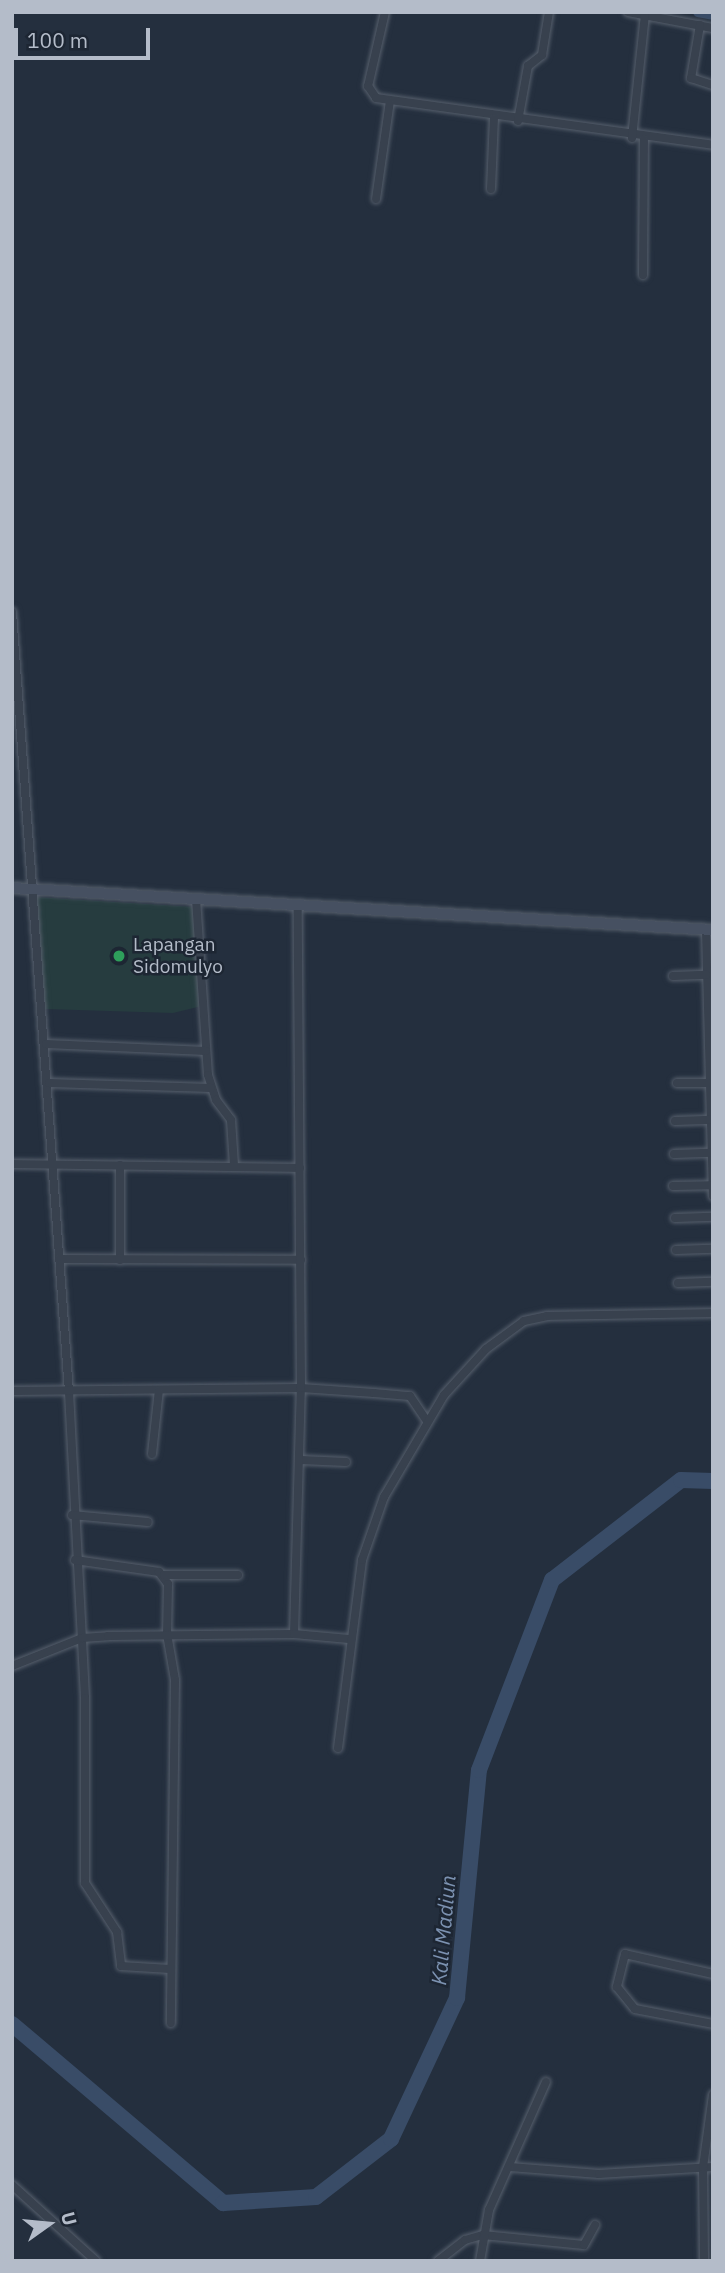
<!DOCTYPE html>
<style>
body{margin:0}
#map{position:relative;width:725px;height:2273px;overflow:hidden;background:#242f3e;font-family:"IBM Plex Sans",sans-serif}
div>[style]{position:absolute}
.green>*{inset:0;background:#263c3f}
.canal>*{height:10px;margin:-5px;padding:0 5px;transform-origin:5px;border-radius:5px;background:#394c67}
.river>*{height:16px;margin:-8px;padding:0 8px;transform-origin:8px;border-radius:8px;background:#394c67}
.roads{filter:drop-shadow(0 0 2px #565f6c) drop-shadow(0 0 2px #565f6c)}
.minor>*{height:8px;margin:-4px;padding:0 4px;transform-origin:4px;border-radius:4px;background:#38414e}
.secondary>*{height:10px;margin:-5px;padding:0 5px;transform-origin:5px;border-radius:5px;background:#465061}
.dots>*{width:19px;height:19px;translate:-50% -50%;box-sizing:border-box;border:4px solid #1d2633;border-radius:50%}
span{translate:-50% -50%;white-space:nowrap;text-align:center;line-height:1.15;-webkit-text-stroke:5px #1d2633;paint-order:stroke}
.poi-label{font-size:19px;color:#b4bcc9}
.left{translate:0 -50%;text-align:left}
.water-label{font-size:21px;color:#7c92b1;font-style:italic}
.frame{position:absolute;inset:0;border:14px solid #b4bcc9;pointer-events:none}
.north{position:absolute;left:14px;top:2189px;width:70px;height:70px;-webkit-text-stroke:5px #1d2633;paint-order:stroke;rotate:75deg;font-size:19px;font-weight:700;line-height:28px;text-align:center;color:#b4bcc9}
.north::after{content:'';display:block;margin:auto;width:24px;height:32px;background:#b4bcc9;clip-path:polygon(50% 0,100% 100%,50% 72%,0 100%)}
.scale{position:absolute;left:14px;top:28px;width:136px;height:32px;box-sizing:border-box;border:4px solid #b4bcc9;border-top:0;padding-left:9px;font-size:21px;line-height:24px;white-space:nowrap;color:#b4bcc9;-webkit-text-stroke:5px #1d2633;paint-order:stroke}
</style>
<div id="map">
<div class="green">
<div style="clip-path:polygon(36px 897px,194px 907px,202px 1006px,173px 1013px,45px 1009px)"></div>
</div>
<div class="canal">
<div style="left:698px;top:12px;width:15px;rotate:11deg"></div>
</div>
<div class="river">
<div style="left:12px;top:2024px;width:277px;rotate:40.3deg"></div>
<div style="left:223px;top:2203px;width:93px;rotate:-3.7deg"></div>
<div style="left:316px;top:2197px;width:95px;rotate:-37.7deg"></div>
<div style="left:391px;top:2139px;width:156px;rotate:-64.9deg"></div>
<div style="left:457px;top:1998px;width:229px;rotate:-84.5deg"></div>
<div style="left:479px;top:1770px;width:204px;rotate:-69deg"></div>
<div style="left:552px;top:1580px;width:163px;rotate:-37.8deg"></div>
<div style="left:681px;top:1480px;width:32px;rotate:2deg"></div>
</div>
<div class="roads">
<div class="minor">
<div style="left:385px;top:12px;width:76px;rotate:102.9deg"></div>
<div style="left:368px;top:86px;width:14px;rotate:56deg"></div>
<div style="left:376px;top:98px;width:340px;rotate:7.9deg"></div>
<div style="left:628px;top:12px;width:86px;rotate:10.7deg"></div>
<div style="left:700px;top:25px;width:54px;rotate:99.6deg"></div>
<div style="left:691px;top:78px;width:23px;rotate:18deg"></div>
<div style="left:518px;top:121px;width:56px;rotate:-79.7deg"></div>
<div style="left:528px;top:66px;width:18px;rotate:-38deg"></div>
<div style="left:542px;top:55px;width:44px;rotate:-80.8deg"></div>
<div style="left:632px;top:138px;width:124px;rotate:-84deg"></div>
<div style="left:491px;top:189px;width:71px;rotate:-87.6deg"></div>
<div style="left:376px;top:199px;width:99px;rotate:-81.9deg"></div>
<div style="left:643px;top:275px;width:136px;rotate:-89.6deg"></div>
<div style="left:12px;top:612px;width:782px;rotate:85.82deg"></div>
<div style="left:69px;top:1392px;width:306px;rotate:87deg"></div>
<div style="left:85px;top:1698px;width:185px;rotate:90deg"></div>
<div style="left:85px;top:1883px;width:59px;rotate:56.9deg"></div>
<div style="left:117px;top:1932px;width:34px;rotate:83deg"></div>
<div style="left:121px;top:1966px;width:49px;rotate:3.5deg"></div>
<div style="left:196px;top:899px;width:176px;rotate:86.1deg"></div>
<div style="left:208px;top:1075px;width:26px;rotate:72deg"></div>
<div style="left:216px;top:1100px;width:25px;rotate:53deg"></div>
<div style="left:231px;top:1120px;width:45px;rotate:86.2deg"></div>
<div style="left:706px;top:930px;width:266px;rotate:88.5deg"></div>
<div style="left:673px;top:976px;width:33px;rotate:-2deg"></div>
<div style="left:46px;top:1044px;width:160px;rotate:2.5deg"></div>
<div style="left:49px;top:1083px;width:162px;rotate:1.8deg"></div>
<div style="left:677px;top:1083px;width:32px"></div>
<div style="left:675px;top:1121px;width:38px;rotate:-2deg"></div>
<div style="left:674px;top:1154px;width:37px;rotate:-2deg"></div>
<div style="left:12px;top:1164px;width:288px;rotate:0.8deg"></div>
<div style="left:120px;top:1165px;width:95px;rotate:90deg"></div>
<div style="left:673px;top:1186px;width:39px;rotate:-1deg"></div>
<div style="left:675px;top:1218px;width:38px;rotate:-2deg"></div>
<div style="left:676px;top:1250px;width:37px;rotate:-2deg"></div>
<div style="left:59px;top:1259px;width:242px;rotate:0.2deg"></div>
<div style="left:678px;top:1283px;width:35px;rotate:-2deg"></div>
<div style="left:12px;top:1391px;width:289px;rotate:-0.6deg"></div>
<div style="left:301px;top:1388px;width:73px;rotate:3.9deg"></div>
<div style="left:374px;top:1393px;width:36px;rotate:5deg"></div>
<div style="left:410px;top:1396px;width:30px;rotate:56deg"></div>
<div style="left:152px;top:1454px;width:64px;rotate:-83.8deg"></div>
<div style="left:301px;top:1460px;width:45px;rotate:2.5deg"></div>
<div style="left:72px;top:1515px;width:76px;rotate:5.3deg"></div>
<div style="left:75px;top:1560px;width:85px;rotate:8.1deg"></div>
<div style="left:159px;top:1572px;width:15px;rotate:53deg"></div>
<div style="left:168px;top:1584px;width:50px;rotate:91.1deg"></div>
<div style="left:167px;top:1634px;width:47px;rotate:80.1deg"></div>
<div style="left:175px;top:1680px;width:343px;rotate:90.7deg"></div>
<div style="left:164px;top:1575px;width:74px"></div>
<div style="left:294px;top:1634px;width:246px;rotate:-88.4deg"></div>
<div style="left:301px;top:1388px;width:484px;rotate:-90.4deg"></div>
<div style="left:12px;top:1666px;width:75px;rotate:-21.8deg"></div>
<div style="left:82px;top:1638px;width:26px;rotate:-4deg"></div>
<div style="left:108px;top:1636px;width:186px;rotate:-0.6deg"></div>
<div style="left:294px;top:1634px;width:55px;rotate:5.2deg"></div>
<div style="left:338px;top:1748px;width:190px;rotate:-82.7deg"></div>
<div style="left:362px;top:1560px;width:67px;rotate:-70.8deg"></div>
<div style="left:384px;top:1497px;width:118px;rotate:-59.5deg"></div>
<div style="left:444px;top:1395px;width:62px;rotate:-47.6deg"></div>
<div style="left:486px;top:1349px;width:47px;rotate:-36.4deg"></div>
<div style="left:524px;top:1321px;width:24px;rotate:-12deg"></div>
<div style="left:547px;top:1316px;width:166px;rotate:-1deg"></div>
<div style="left:713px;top:1974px;width:90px;rotate:-167.2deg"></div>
<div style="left:625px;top:1954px;width:34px;rotate:104deg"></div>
<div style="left:617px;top:1987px;width:28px;rotate:51deg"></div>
<div style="left:635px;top:2009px;width:79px;rotate:10.9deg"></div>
<div style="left:510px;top:2167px;width:89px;rotate:4.5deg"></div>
<div style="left:599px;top:2174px;width:114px;rotate:-3.5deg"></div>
<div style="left:12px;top:2185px;width:113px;rotate:42.1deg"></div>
<div style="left:438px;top:2261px;width:34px;rotate:-38deg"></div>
<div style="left:465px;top:2240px;width:19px;rotate:-16deg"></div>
<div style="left:483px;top:2235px;width:101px;rotate:5.7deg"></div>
<div style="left:584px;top:2245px;width:23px;rotate:-61deg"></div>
<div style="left:480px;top:2261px;width:52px;rotate:-80deg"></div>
<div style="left:489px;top:2210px;width:140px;rotate:-66deg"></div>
<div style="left:704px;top:2261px;width:94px;rotate:-90.6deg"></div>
<div style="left:703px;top:2167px;width:73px;rotate:-82.1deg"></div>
</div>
<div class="secondary">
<div style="left:12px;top:888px;width:702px;rotate:3.43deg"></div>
</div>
</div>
<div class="dots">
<div style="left:119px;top:956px;background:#2e9e5b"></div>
</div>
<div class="poi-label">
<span class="left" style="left:133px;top:956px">Lapangan<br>Sidomulyo</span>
</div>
<div class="water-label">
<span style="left:443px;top:1930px;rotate:-85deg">Kali Madiun</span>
</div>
<div class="frame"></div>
<div class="north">U</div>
<div class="scale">100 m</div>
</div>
